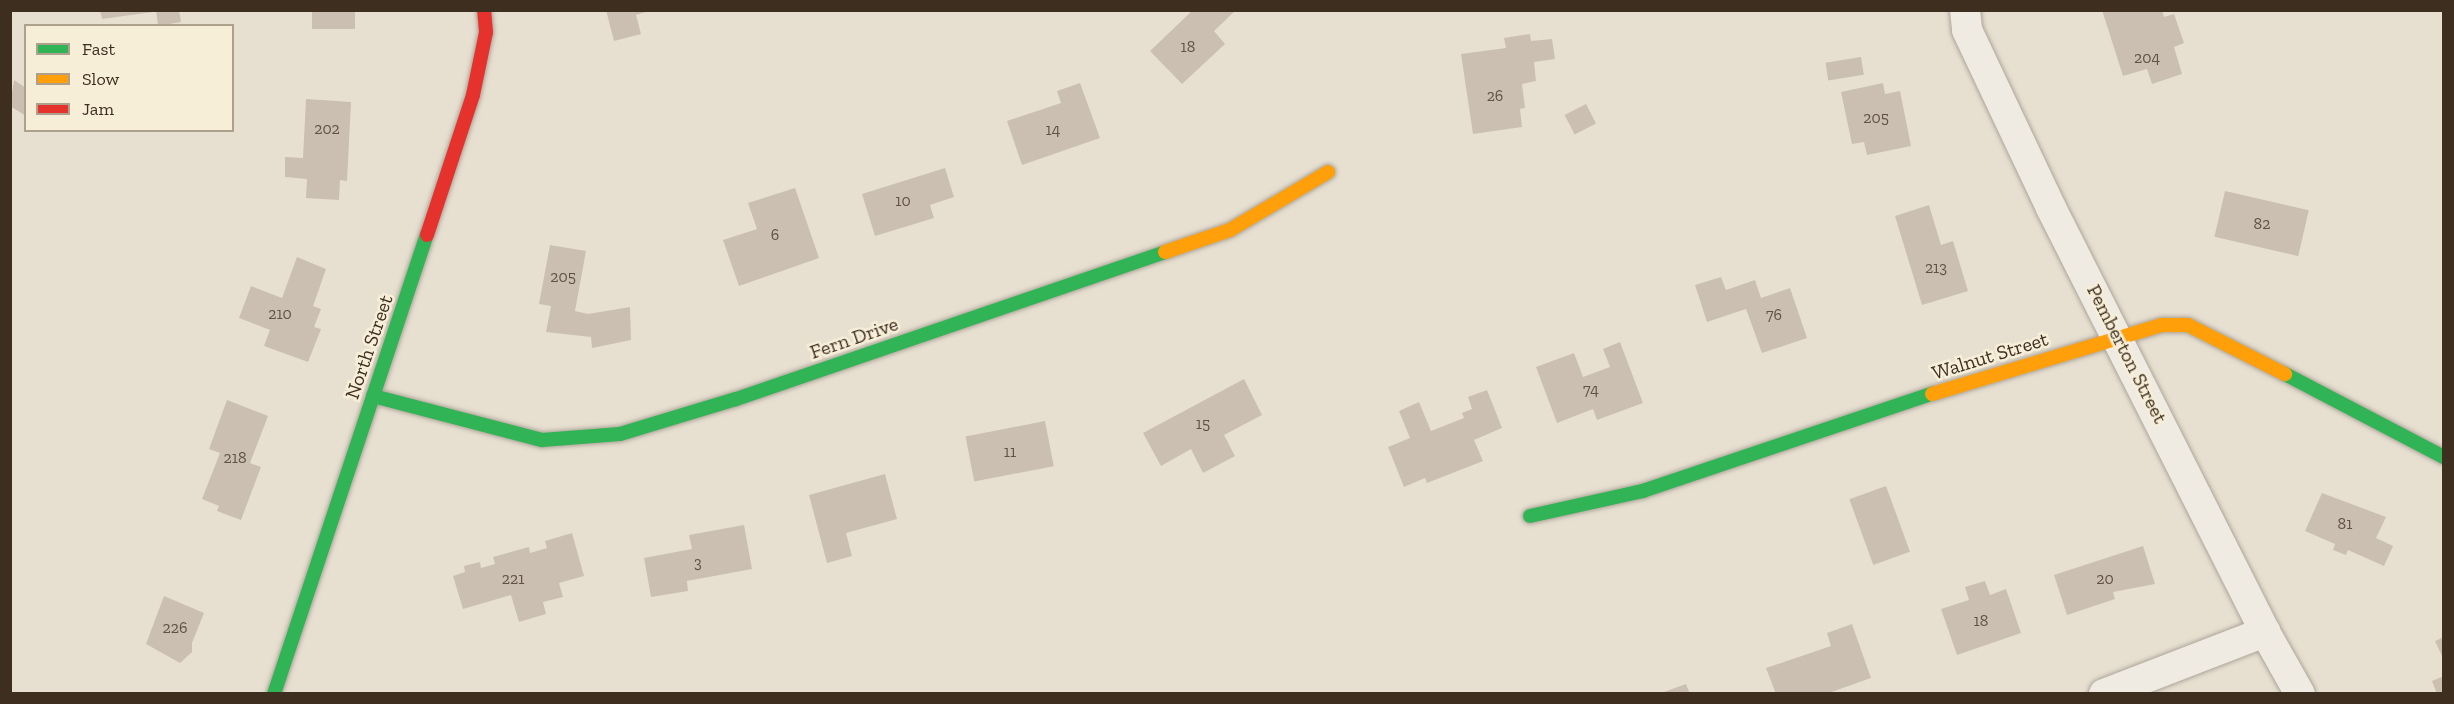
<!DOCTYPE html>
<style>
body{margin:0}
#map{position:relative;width:2454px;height:704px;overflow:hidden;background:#e7e0d1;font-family:"Zilla Slab",serif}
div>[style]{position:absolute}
.building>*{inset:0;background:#cbbfb2;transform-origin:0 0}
.roads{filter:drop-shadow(0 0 2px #ada599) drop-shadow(0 0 2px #ada599)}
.street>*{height:30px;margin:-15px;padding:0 15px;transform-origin:15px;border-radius:15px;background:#efebe3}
.fast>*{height:14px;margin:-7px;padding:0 7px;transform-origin:7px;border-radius:7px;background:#30b455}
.slow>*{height:14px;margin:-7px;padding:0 7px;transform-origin:7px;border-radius:7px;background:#ff9f0a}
.jam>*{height:14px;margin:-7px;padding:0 7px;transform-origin:7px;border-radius:7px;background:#e5322d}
span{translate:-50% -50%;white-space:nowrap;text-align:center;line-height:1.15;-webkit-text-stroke:5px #f7eed8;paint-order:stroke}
.number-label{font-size:16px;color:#605244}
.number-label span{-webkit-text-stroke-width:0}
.street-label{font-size:20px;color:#3d2e20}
.frame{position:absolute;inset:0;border:12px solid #3d2e20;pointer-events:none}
.legend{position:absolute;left:24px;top:24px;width:210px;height:108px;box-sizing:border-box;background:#f7eed8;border:2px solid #ada18e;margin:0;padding:8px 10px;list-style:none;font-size:18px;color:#3d2e20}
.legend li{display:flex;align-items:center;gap:12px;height:30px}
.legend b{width:30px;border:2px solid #ada18e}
</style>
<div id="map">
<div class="building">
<div style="clip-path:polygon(100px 10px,152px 10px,153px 12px,102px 19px)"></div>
<div style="clip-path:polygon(156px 10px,179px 10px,181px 22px,158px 26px)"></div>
<div style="left:312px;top:10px;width:43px;height:19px"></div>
<div style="clip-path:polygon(606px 10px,649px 10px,649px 11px,636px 15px,641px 34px,614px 41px)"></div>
<div style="clip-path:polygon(1193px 10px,1236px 10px,1214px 31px,1225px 44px,1182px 84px,1150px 51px)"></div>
<div style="clip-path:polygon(2102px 10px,2162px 10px,2164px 17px,2174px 14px,2184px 43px,2174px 47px,2182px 74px,2152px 84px,2147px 69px,2123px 76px)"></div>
<div style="clip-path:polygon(1530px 34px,1531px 41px,1552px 39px,1555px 59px,1534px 62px,1536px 81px,1522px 84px,1525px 108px,1520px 109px,1522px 127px,1473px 134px,1461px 54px,1506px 48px,1504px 38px)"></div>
<div style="left:1861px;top:57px;width:18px;height:36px;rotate:81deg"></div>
<div style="clip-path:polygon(14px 80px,26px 88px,26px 116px,10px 106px)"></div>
<div style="clip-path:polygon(1080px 83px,1100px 138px,1022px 165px,1007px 121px,1061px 103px,1057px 91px)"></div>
<div style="clip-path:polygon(1883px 83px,1885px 94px,1900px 91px,1911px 146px,1867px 155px,1864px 142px,1852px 144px,1841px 92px)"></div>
<div style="clip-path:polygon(306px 99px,351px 102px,347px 181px,340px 180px,339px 200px,306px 198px,307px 179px,285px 177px,285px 157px,303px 158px)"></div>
<div style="left:1586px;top:104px;width:22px;height:24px;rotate:63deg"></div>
<div style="clip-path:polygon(945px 168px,954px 197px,930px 205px,934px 218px,875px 236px,862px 194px)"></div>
<div style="clip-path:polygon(795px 188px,819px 258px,739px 286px,723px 240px,757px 229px,748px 203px)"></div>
<div style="left:2225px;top:191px;width:86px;height:47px;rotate:13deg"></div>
<div style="clip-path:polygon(1929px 205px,1941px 245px,1953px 241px,1968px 291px,1922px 305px,1895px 216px)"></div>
<div style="clip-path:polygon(550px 245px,586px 251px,575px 311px,588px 314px,630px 307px,631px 340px,592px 348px,591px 337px,546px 332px,551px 306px,539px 304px)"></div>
<div style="clip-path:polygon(297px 257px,326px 269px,313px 306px,321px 309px,314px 327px,321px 329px,308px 362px,264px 346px,270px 330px,239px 318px,251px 286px,282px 298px)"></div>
<div style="clip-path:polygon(1721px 277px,1726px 290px,1755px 280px,1761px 298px,1790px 288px,1807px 338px,1762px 353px,1746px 309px,1707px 322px,1695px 285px)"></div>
<div style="clip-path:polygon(1620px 342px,1643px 403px,1597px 420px,1593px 409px,1557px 423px,1536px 367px,1574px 353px,1583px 377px,1610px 367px,1603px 349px)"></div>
<div style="clip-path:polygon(1244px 379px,1262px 415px,1224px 435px,1235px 456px,1203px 473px,1191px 449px,1161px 466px,1143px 433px)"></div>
<div style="clip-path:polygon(1487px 390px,1502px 428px,1474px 440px,1483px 461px,1427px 483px,1425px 478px,1404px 487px,1388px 447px,1410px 438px,1399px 411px,1419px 402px,1431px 431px,1464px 418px,1462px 413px,1472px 409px,1468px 397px)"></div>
<div style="clip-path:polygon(227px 400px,268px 416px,250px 463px,261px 467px,241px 520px,217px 511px,219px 506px,202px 499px,220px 453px,209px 449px)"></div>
<div style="left:1045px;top:421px;width:46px;height:81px;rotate:79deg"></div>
<div style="clip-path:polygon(885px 474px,897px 519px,846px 533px,852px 556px,827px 563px,809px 495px)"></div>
<div style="left:1886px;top:486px;width:70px;height:39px;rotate:70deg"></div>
<div style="clip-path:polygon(2322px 493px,2386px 517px,2376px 538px,2393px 546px,2384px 566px,2348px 550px,2346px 555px,2333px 550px,2335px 544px,2305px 531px)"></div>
<div style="clip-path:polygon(744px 525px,752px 569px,687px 581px,688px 591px,651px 597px,644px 558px,692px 549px,689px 535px)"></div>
<div style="clip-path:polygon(572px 533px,584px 576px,559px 583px,563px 597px,543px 602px,546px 614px,519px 622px,511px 595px,463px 609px,453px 576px,465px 572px,464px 566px,480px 562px,481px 568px,495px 564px,493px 557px,529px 547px,530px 553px,547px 548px,545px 541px)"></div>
<div style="clip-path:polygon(2143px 546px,2155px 584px,2113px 592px,2115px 599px,2067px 615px,2054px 575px)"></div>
<div style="clip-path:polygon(1985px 581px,1990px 595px,2006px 589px,2021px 633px,1957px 655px,1941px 609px,1969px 600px,1965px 587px)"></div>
<div style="clip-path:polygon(164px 596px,204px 613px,192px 643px,192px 652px,180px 663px,146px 644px)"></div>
<div style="clip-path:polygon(1852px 624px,1871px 678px,1826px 694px,1776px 694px,1766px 668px,1831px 646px,1827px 633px)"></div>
<div style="clip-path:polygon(2444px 637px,2444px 660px,2435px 641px)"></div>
<div style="clip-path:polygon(2444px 676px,2444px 694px,2437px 694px,2432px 681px)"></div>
<div style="clip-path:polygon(1686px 684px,1690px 694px,1661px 694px,1661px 693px)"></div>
</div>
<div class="roads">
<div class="street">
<div style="left:1965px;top:10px;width:20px;rotate:84deg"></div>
<div style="left:1967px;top:30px;width:197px;rotate:64.7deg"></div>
<div style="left:2051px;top:208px;width:475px;rotate:63.2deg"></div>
<div style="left:2265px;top:632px;width:71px;rotate:60.6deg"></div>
<div style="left:2104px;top:694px;width:173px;rotate:-21.1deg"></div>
</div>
<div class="fast">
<div style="left:2285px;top:374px;width:179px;rotate:27.6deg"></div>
<div style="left:373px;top:396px;width:175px;rotate:14.6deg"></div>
<div style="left:542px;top:440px;width:78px;rotate:-4.4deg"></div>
<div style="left:620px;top:434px;width:121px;rotate:-16.8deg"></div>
<div style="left:736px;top:399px;width:453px;rotate:-18.9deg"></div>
<div style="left:1530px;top:516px;width:116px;rotate:-12.5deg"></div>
<div style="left:1643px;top:491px;width:305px;rotate:-18.6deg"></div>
<div style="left:274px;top:694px;width:484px;rotate:-71.6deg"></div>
</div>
<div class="slow">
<div style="left:1165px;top:252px;width:69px;rotate:-18.7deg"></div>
<div style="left:1230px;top:230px;width:114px;rotate:-30.6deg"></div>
<div style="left:1932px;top:394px;width:240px;rotate:-16.7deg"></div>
<div style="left:2162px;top:325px;width:26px"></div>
<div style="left:2188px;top:325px;width:109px;rotate:26.8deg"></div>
</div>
<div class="jam">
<div style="left:427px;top:235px;width:147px;rotate:-71.8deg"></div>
<div style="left:473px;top:95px;width:64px;rotate:-78.3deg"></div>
<div style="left:486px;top:32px;width:22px;rotate:-95deg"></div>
</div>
</div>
<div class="number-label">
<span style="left:1188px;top:47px">18</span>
<span style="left:2147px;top:58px">204</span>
<span style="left:1495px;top:96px">26</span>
<span style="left:1876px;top:118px">205</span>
<span style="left:327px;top:129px">202</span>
<span style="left:1053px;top:130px">14</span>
<span style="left:903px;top:201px">10</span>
<span style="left:2262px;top:224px">82</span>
<span style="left:775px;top:235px">6</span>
<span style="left:1936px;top:268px">213</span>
<span style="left:563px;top:277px">205</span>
<span style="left:280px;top:314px">210</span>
<span style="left:1774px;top:315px">76</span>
<span style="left:1591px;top:390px">74</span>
<span style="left:1203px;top:424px">15</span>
<span style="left:1010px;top:452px">11</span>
<span style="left:235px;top:458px">218</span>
<span style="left:2345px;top:524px">81</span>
<span style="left:698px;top:563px">3</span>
<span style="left:513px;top:579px">221</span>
<span style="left:2105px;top:579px">20</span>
<span style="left:1981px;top:621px">18</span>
<span style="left:175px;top:628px">226</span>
</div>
<div class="street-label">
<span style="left:854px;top:338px;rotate:-19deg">Fern Drive</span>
<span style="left:369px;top:347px;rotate:-71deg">North Street</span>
<span style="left:2127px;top:354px;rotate:63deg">Pemberton Street</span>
<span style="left:1990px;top:356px;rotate:-17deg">Walnut Street</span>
</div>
<div class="frame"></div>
<ul class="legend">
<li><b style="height:8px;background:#30b455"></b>Fast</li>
<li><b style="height:8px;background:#ff9f0a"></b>Slow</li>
<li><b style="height:8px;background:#e5322d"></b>Jam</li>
</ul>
</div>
